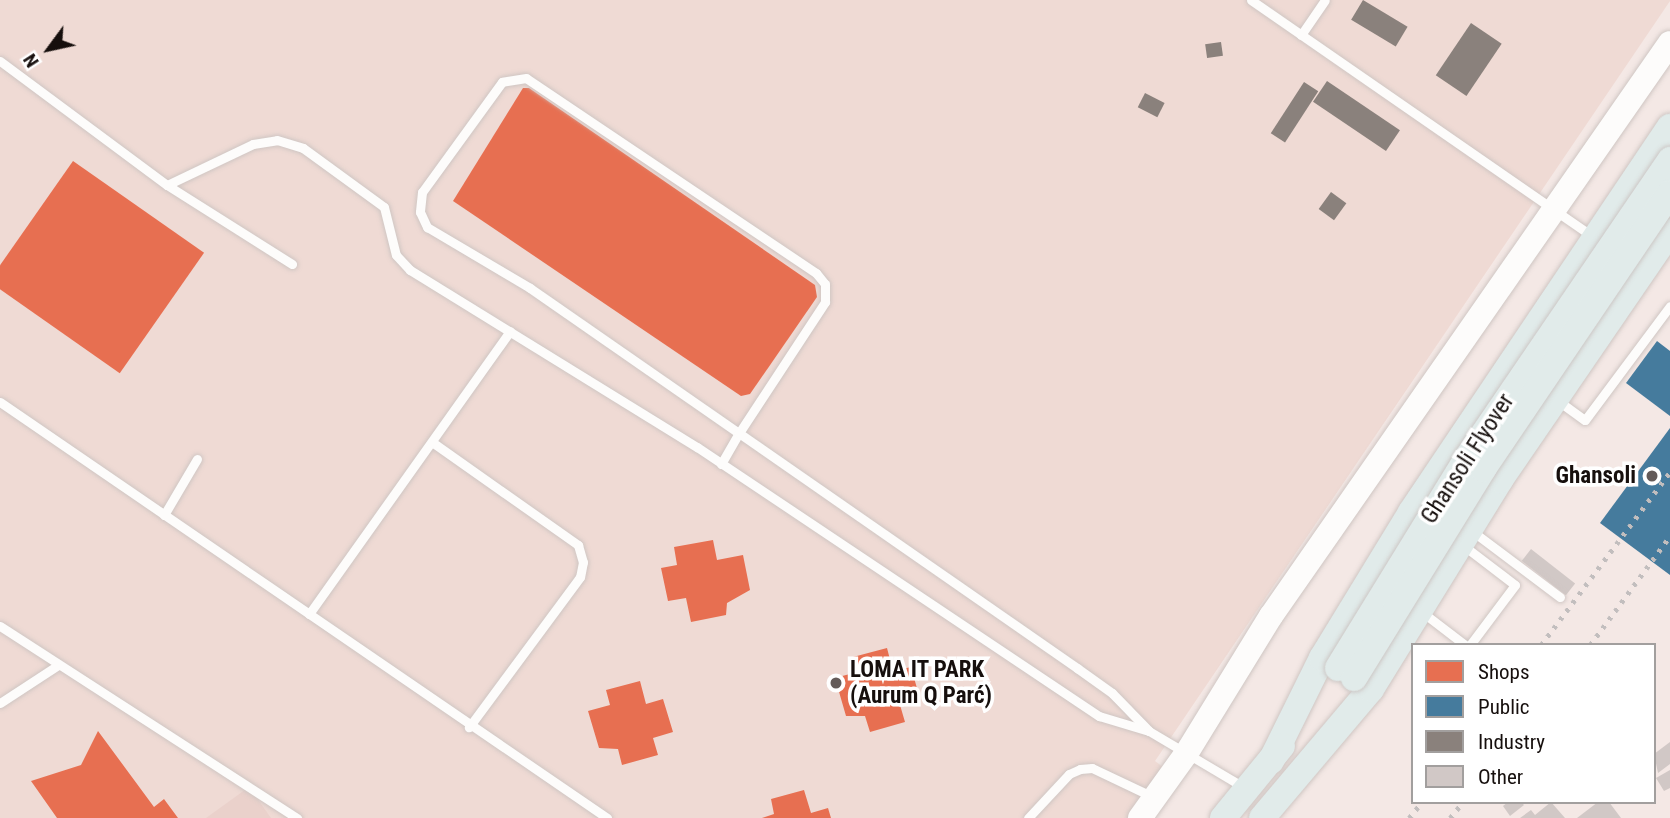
<!DOCTYPE html>
<meta charset="utf-8">
<style>
body{margin:0}
#map{position:relative;width:1670px;height:818px;overflow:hidden;background:#f4e8e5;font-family:"Roboto Condensed",sans-serif}
div>[style]{position:absolute}
.built>*{inset:0;background:#efdad4}
.green>*{inset:0;background:#ead1cb}
.shops>*{inset:0;background:#e76f51;transform-origin:0 0}
.public>*{inset:0;background:#457b9d}
.industry>*{inset:0;background:#8a817c;transform-origin:0 0}
.building>*{inset:0;background:#d1c8c6;transform-origin:0 0}
.roads{filter:drop-shadow(0 0 2px #cfc6c3) drop-shadow(0 0 2px #cfc6c3)}
.lane>*{height:9px;margin:-4.5px;padding:0 4.5px;transform-origin:4.5px;border-radius:4.5px;background:#fdfcfb}
.secondary>*{height:24px;margin:-12px;padding:0 12px;transform-origin:12px;border-radius:12px;background:#fdfcfb}
.primary>*{height:26px;margin:-13px;padding:0 13px;transform-origin:13px;border-radius:13px;background:#e1ebea}
.rail>*{height:4.5px;margin-top:-2.25px;transform-origin:0;background:repeating-linear-gradient(90deg,#c2bebe 0 3.5px,transparent 0 10.5px)}
.bridges{filter:drop-shadow(0 0 2px #ccc7c5) drop-shadow(0 0 2px #ccc7c5)}
.primary-bridge>*{height:26px;margin:-13px;padding:0 13px;transform-origin:13px;border-radius:13px;background:#e1ebea}
.dots>*{width:19px;height:19px;translate:-50% -50%;box-sizing:border-box;border:4px solid #fff;border-radius:50%}
span{translate:-50% -50%;white-space:nowrap;text-align:center;line-height:1.15;-webkit-text-stroke:7px #fff;paint-order:stroke}
.street-label{font-size:23px;color:#160f0d}
.poi-label{font-size:23px;color:#160f0d;font-weight:700}
.right{translate:-100% -50%;text-align:right}
.left{translate:0 -50%;text-align:left}
.legend{position:absolute;left:1411px;top:643px;width:245px;height:161px;box-sizing:border-box;background:#fff;border:2px solid #a29f9e;margin:0;padding:9px 12px;list-style:none;font-size:21px;color:#160f0d}
.legend li{display:flex;align-items:center;gap:14px;height:35px}
.legend b{width:35px;border:2px solid #a29f9e}
.north{position:absolute;left:14px;top:14px;width:70px;height:70px;-webkit-text-stroke:5px #fff;paint-order:stroke;rotate:237deg;font-size:19px;font-weight:700;line-height:28px;text-align:center;color:#160f0d}
.north::after{content:'';display:block;margin:auto;width:24px;height:32px;background:#160f0d;clip-path:polygon(50% 0,100% 100%,50% 72%,0 100%)}
</style>
<div id="map">
<div class="built">
<div style="clip-path:polygon(0 0,1670px 0,1670px 1px,1155px 761px,1163px 767px,1128px 818px,0 818px)"></div>
</div>
<div class="green">
<div style="clip-path:polygon(249px 787px,271px 818px,206px 818px)"></div>
</div>
<div class="shops">
<div style="clip-path:polygon(523px 88px,529px 88px,815px 285px,817px 297px,750px 394px,741px 396px,453px 201px)"></div>
<div style="left:73px;top:161px;width:160px;height:147px;rotate:35deg"></div>
<div style="clip-path:polygon(713px 540px,717px 560px,743px 555px,750px 590px,727px 603px,726px 615px,691px 622px,686px 598px,668px 601px,661px 568px,677px 565px,674px 547px)"></div>
<div style="clip-path:polygon(887px 648px,893px 671px,911px 667px,920px 699px,900px 705px,905px 722px,870px 732px,865px 716px,846px 716px,835px 678px,857px 672px,853px 657px)"></div>
<div style="clip-path:polygon(640px 681px,646px 704px,663px 699px,673px 732px,653px 738px,658px 755px,622px 765px,618px 749px,599px 748px,588px 711px,610px 705px,606px 690px)"></div>
<div style="clip-path:polygon(98px 731px,154px 807px,164px 799px,178px 818px,57px 818px,31px 781px,81px 765px)"></div>
<div style="clip-path:polygon(804px 790px,811px 813px,828px 808px,831px 818px,762px 818px,774px 814px,771px 799px)"></div>
</div>
<div class="public">
<div style="clip-path:polygon(1657px 341px,1670px 351px,1670px 416px,1626px 383px)"></div>
<div style="clip-path:polygon(1670px 428px,1670px 575px,1600px 523px)"></div>
</div>
<div class="industry">
<div style="left:1363px;top:0;width:52px;height:23px;rotate:31deg"></div>
<div style="left:1471px;top:23px;width:37px;height:63px;rotate:34deg"></div>
<div style="left:1221px;top:42px;width:14px;height:16px;rotate:82deg"></div>
<div style="left:1327px;top:81px;width:88px;height:25px;rotate:34deg"></div>
<div style="left:1304px;top:82px;width:17px;height:61px;rotate:33deg"></div>
<div style="left:1145px;top:93px;width:22px;height:16px;rotate:27deg"></div>
<div style="left:1331px;top:192px;width:19px;height:21px;rotate:36deg"></div>
</div>
<div class="building">
<div style="left:1531px;top:549px;width:56px;height:15px;rotate:38deg"></div>
<div style="clip-path:polygon(1670px 742px,1670px 764px,1658px 773px,1654px 754px)"></div>
<div style="clip-path:polygon(1670px 770px,1670px 788px,1664px 791px,1656px 778px)"></div>
<div style="clip-path:polygon(1508px 802px,1521px 802px,1524px 805px,1510px 816px,1503px 806px)"></div>
<div style="clip-path:polygon(1551px 802px,1565px 818px,1520px 818px,1531px 810px,1535px 815px)"></div>
<div style="clip-path:polygon(1598px 802px,1609px 802px,1621px 818px,1577px 818px)"></div>
</div>
<div class="roads">
<div class="lane">
<div style="left:1251px;top:0;width:416px;rotate:34.7deg"></div>
<div style="left:1301px;top:35px;width:42px;rotate:-55.6deg"></div>
<div style="left:0;top:61px;width:208px;rotate:36.6deg"></div>
<div style="left:167px;top:185px;width:95px;rotate:-25.5deg"></div>
<div style="left:253px;top:144px;width:24px;rotate:-9deg"></div>
<div style="left:277px;top:140px;width:27px;rotate:17deg"></div>
<div style="left:303px;top:148px;width:100px;rotate:36.1deg"></div>
<div style="left:384px;top:207px;width:49px;rotate:76deg"></div>
<div style="left:396px;top:255px;width:21px;rotate:47deg"></div>
<div style="left:410px;top:270px;width:337px;rotate:31.7deg"></div>
<div style="left:697px;top:447px;width:484px;rotate:33.8deg"></div>
<div style="left:1099px;top:716px;width:52px;rotate:16.7deg"></div>
<div style="left:1149px;top:731px;width:112px;rotate:30.7deg"></div>
<div style="left:167px;top:185px;width:148px;rotate:32.3deg"></div>
<div style="left:1557px;top:400px;width:34px;rotate:36deg"></div>
<div style="left:1585px;top:420px;width:142px;rotate:-53.3deg"></div>
<div style="left:0;top:402px;width:736px;rotate:34.42deg"></div>
<div style="left:432px;top:442px;width:179px;rotate:35.2deg"></div>
<div style="left:578px;top:545px;width:18px;rotate:74deg"></div>
<div style="left:583px;top:562px;width:15px;rotate:101deg"></div>
<div style="left:580px;top:577px;width:187px;rotate:126.5deg"></div>
<div style="left:721px;top:464px;width:36px;rotate:-60deg"></div>
<div style="left:739px;top:433px;width:157px;rotate:-56.7deg"></div>
<div style="left:825px;top:302px;width:18px;rotate:-90deg"></div>
<div style="left:825px;top:284px;width:14px;rotate:-129deg"></div>
<div style="left:816px;top:273px;width:349px;rotate:-146.1deg"></div>
<div style="left:526px;top:78px;width:24px;rotate:171deg"></div>
<div style="left:502px;top:82px;width:136px;rotate:126deg"></div>
<div style="left:422px;top:192px;width:20px;rotate:96deg"></div>
<div style="left:420px;top:212px;width:17px;rotate:65deg"></div>
<div style="left:427px;top:227px;width:120px;rotate:30.6deg"></div>
<div style="left:530px;top:288px;width:254px;rotate:34.8deg"></div>
<div style="left:739px;top:433px;width:412px;rotate:34.8deg"></div>
<div style="left:1077px;top:668px;width:43px;rotate:35.5deg"></div>
<div style="left:1112px;top:693px;width:53px;rotate:45.8deg"></div>
<div style="left:164px;top:515px;width:65px;rotate:-59.5deg"></div>
<div style="left:1472px;top:531px;width:110px;rotate:36.9deg"></div>
<div style="left:1464px;top:546px;width:64px;rotate:37.4deg"></div>
<div style="left:1515px;top:585px;width:75px;rotate:126.9deg"></div>
<div style="left:1422px;top:612px;width:54px;rotate:37.5deg"></div>
<div style="left:309px;top:614px;width:347px;rotate:-54.6deg"></div>
<div style="left:0;top:626px;width:354px;rotate:32.9deg"></div>
<div style="left:0;top:703px;width:69px;rotate:-33.2deg"></div>
<div style="left:1028px;top:818px;width:60px;rotate:-47deg"></div>
<div style="left:1069px;top:774px;width:12px;rotate:-24deg"></div>
<div style="left:1080px;top:769px;width:12px;rotate:-5deg"></div>
<div style="left:1092px;top:768px;width:68px;rotate:25.4deg"></div>
</div>
<div class="secondary">
<div style="left:1140px;top:818px;width:79px;rotate:-54.3deg"></div>
<div style="left:1186px;top:754px;width:162px;rotate:-58.4deg"></div>
<div style="left:1271px;top:616px;width:698px;rotate:-55.15deg"></div>
</div>
<div class="primary">
<div style="left:1271px;top:761px;width:115px;rotate:-63.7deg"></div>
<div style="left:1322px;top:658px;width:171px;rotate:-58.6deg"></div>
<div style="left:1411px;top:512px;width:464px;rotate:-56.1deg"></div>
<div style="left:1223px;top:818px;width:93px;rotate:-50.7deg"></div>
<div style="left:1262px;top:818px;width:169px;rotate:-49.8deg"></div>
<div style="left:1371px;top:689px;width:246px;rotate:-58.3deg"></div>
<div style="left:1500px;top:480px;width:301px;rotate:-55.6deg"></div>
</div>
</div>
<div class="rail">
<div style="left:1541px;top:645px;width:216px;rotate:-53.3deg"></div>
<div style="left:1590px;top:645px;width:135px;rotate:-53.7deg"></div>
<div style="left:1409px;top:818px;width:21px;rotate:-51deg"></div>
<div style="left:1450px;top:818px;width:21px;rotate:-51deg"></div>
</div>
<div class="bridges">
<div class="primary-bridge">
<div style="left:1338px;top:668px;width:246px;rotate:-58.4deg"></div>
<div style="left:1467px;top:458px;width:361px;rotate:-55.7deg"></div>
<div style="left:1354px;top:678px;width:246px;rotate:-58.3deg"></div>
<div style="left:1483px;top:469px;width:333px;rotate:-55.9deg"></div>
</div>
</div>
<div class="dots">
<div style="left:1652px;top:476px;background:#645b59"></div>
<div style="left:836px;top:683px;background:#645b59"></div>
</div>
<div class="street-label">
<span style="left:1468px;top:459px;rotate:-57deg">Ghansoli Flyover</span>
</div>
<div class="poi-label">
<span class="right" style="left:1636px;top:476px">Ghansoli</span>
<span class="left" style="left:850px;top:683px">LOMA IT PARK<br>(Aurum Q Parć)</span>
</div>
<ul class="legend">
<li><b style="height:19px;background:#e76f51"></b>Shops</li>
<li><b style="height:19px;background:#457b9d"></b>Public</li>
<li><b style="height:19px;background:#8a817c"></b>Industry</li>
<li><b style="height:19px;background:#d1c8c6"></b>Other</li>
</ul>
<div class="north">N</div>
</div>
